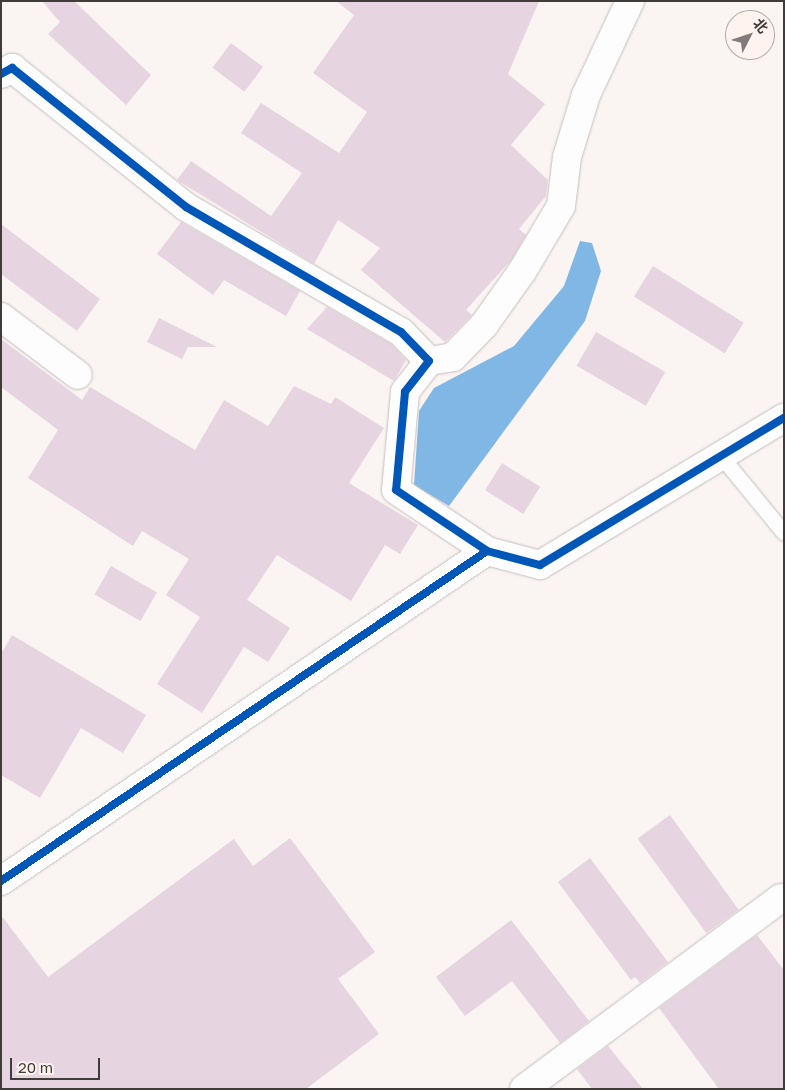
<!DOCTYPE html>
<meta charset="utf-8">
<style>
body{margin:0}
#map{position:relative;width:785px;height:1090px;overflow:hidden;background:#faf4f2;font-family:"Golos Text","Noto Sans SC",sans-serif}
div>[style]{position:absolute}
.water>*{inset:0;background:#81b7e5}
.building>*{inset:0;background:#e6d5e1;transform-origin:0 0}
.roads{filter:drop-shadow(0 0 1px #c4bfbd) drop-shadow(0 0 1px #c4bfbd)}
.service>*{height:15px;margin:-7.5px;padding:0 7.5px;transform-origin:7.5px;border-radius:7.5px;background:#fefdfd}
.minor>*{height:28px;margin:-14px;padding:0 14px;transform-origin:14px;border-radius:14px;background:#fefdfd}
.cycleway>*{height:8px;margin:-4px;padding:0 4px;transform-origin:4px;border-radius:4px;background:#0057b8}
span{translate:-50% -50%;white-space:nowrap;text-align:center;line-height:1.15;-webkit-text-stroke:4px #fef3ef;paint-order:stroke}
.frame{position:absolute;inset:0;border:2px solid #403c3a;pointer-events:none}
.north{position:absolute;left:725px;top:10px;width:50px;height:50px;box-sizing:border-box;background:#fef3ef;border:1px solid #b2aaa7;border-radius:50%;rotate:49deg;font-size:14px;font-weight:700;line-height:20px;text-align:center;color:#403c3a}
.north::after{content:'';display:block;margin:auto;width:18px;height:22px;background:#817c7a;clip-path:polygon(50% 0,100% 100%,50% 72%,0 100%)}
.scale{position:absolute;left:10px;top:1058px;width:90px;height:22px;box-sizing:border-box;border:2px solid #403c3a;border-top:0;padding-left:6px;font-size:15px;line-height:18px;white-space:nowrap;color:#403c3a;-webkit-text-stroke:4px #fef3ef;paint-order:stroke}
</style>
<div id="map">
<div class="water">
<div style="clip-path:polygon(580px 241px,592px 243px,601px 271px,585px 321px,449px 506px,414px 485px,419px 411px,434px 388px,514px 346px,564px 286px)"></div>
</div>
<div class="building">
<div style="clip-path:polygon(42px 1px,74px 1px,151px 75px,126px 105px,48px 34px,60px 22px)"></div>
<div style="clip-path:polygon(336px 1px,539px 1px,508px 74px,545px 104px,511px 145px,548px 180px,546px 196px,519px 229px,526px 235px,512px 259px,466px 310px,472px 315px,445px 342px,361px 270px,380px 248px,338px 220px,314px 264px,177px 180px,191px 161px,271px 216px,302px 173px,241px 133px,261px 103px,339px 153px,367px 112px,313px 73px,354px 15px)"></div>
<div style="left:231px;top:43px;width:40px;height:31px;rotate:37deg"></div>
<div style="clip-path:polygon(181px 222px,300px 291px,286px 316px,224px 280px,213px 295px,157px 254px)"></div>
<div style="clip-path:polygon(1px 224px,100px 299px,77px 331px,1px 274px)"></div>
<div style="left:653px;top:266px;width:107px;height:36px;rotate:32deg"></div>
<div style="clip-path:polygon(327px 307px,391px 344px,406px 360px,394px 381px,307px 329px)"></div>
<div style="clip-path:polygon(159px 318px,217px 347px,188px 347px,182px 359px,147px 342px)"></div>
<div style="left:596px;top:332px;width:80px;height:39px;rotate:30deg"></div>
<div style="clip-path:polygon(1px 339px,82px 400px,90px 387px,195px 450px,224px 400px,268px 426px,294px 386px,331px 404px,335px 397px,384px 428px,349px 483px,418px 525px,400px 554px,385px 545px,351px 601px,277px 555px,247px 600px,290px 628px,268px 662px,244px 647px,202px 713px,157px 684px,200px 617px,166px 595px,189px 559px,142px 531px,133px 546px,28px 478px,58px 430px,1px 387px)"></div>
<div style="left:502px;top:463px;width:45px;height:32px;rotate:32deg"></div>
<div style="left:111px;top:566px;width:53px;height:33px;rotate:30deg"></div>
<div style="clip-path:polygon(12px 635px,146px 715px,123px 753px,81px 728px,40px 798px,1px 775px,1px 654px)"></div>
<div style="left:670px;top:815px;width:117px;height:40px;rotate:54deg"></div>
<div style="clip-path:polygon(290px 838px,375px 952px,338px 979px,379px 1034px,306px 1089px,1px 1089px,1px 915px,48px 977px,234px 839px,253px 866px)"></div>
<div style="clip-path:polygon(590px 858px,668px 962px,640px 983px,635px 977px,631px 980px,558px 882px)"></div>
<div style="clip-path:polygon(511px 920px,589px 1021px,560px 1043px,512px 981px,465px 1016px,436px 977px)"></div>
<div style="clip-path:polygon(757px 935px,784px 970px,784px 1089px,719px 1089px,659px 1008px)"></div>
<div style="clip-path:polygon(608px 1046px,643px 1089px,592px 1089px,577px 1069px)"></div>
</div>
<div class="roads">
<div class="service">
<div style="left:721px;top:456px;width:99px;rotate:50.7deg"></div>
</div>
<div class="minor">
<div style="left:1px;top:74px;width:13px;rotate:-29deg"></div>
<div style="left:12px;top:68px;width:223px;rotate:38.6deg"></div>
<div style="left:186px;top:207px;width:249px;rotate:30.2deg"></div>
<div style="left:401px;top:332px;width:40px;rotate:46deg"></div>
<div style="left:429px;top:361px;width:39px;rotate:128deg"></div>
<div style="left:405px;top:392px;width:98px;rotate:95.2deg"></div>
<div style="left:396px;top:490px;width:110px;rotate:33.8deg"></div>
<div style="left:1px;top:317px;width:96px;rotate:37deg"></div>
<div style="left:429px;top:361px;width:24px;rotate:-9deg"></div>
<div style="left:453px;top:357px;width:45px;rotate:-45.9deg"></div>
<div style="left:484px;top:325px;width:67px;rotate:-54.7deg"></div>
<div style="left:523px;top:270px;width:74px;rotate:-59.3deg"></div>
<div style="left:561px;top:206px;width:49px;rotate:-83deg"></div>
<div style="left:567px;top:157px;width:65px;rotate:-73deg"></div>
<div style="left:586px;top:95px;width:104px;rotate:-64.9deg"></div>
<div style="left:1px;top:881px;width:587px;rotate:-34.18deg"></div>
<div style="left:487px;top:551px;width:55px;rotate:14.8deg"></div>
<div style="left:540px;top:565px;width:285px;rotate:-31.1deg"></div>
<div style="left:524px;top:1089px;width:320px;rotate:-36.6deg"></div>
</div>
</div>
<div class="cycleway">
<div style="left:1px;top:74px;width:13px;rotate:-29deg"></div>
<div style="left:12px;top:68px;width:223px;rotate:38.6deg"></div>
<div style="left:186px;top:207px;width:249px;rotate:30.2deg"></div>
<div style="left:401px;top:332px;width:40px;rotate:46deg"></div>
<div style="left:429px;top:361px;width:39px;rotate:128deg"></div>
<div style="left:405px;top:392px;width:98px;rotate:95.2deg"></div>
<div style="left:396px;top:490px;width:110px;rotate:33.8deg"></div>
<div style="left:1px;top:881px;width:587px;rotate:-34.18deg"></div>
<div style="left:487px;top:551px;width:55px;rotate:14.8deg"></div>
<div style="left:540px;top:565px;width:285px;rotate:-31.1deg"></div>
</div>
<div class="frame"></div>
<div class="north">北</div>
<div class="scale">20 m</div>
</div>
